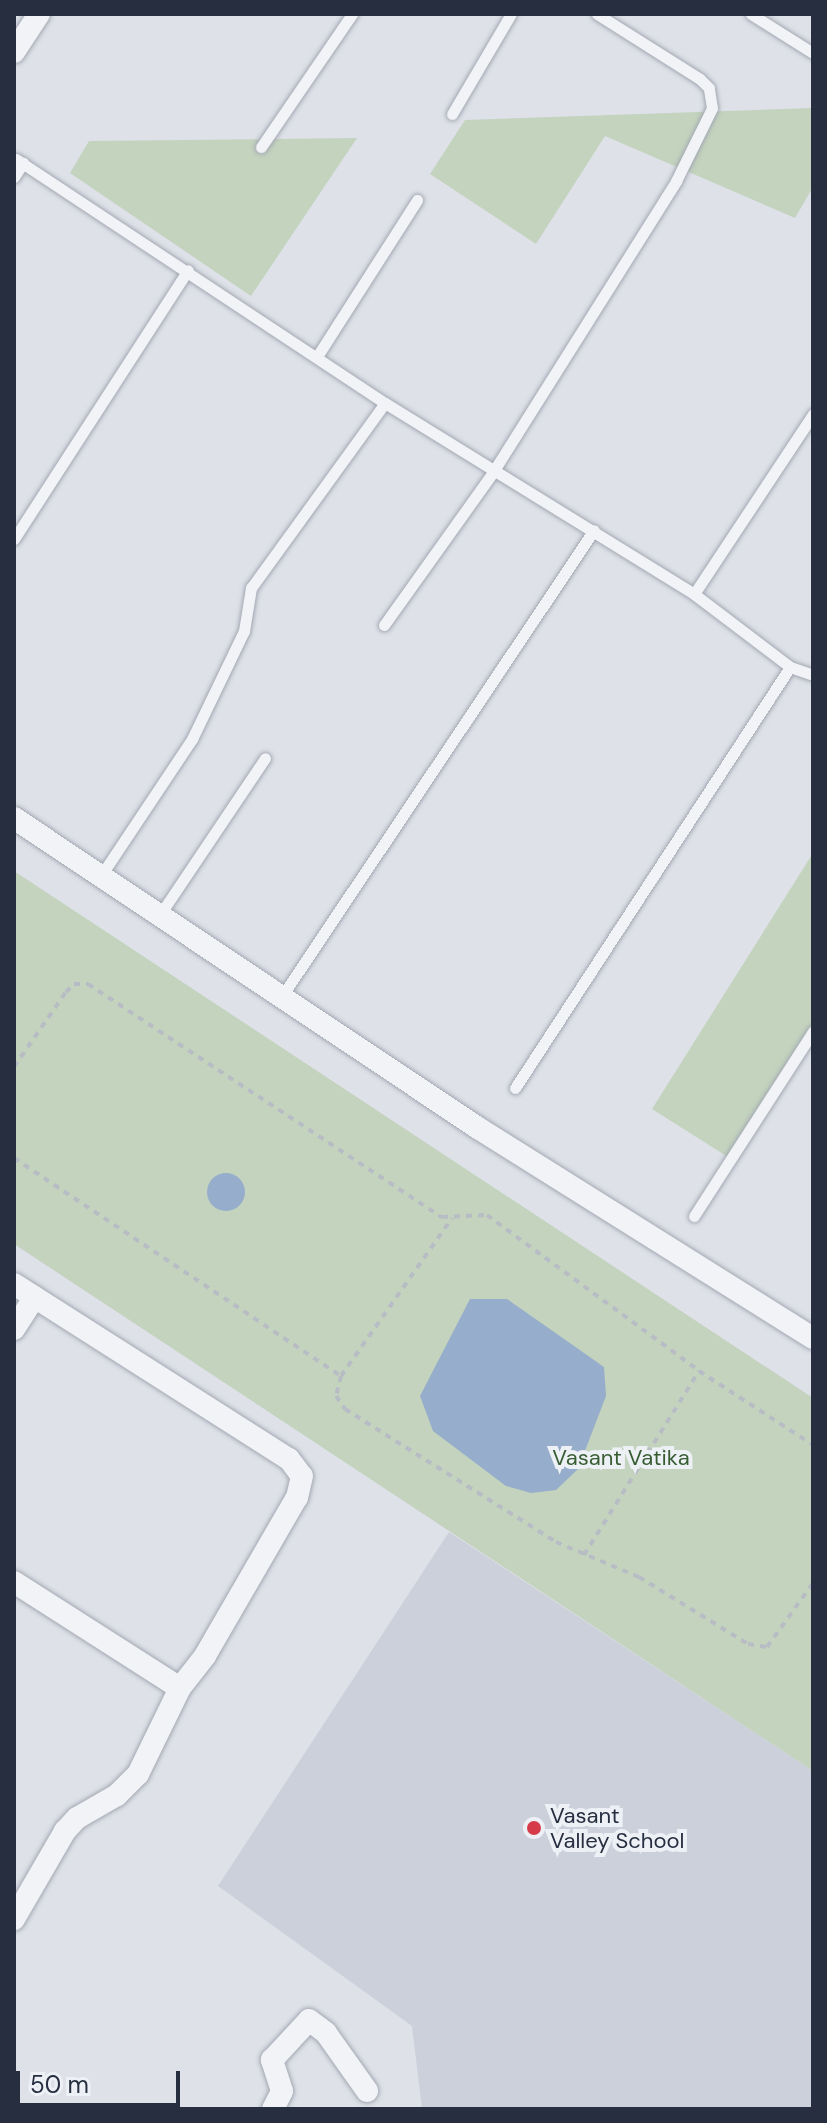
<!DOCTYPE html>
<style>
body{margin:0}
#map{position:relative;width:827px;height:2123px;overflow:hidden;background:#dee1e8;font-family:"DM Sans",sans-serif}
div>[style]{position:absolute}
.built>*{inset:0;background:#ccd0db}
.green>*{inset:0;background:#c3d3be}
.water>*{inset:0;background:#96adcb}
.round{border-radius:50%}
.path>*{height:4px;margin-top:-2px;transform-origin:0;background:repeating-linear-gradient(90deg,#b8bcc4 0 6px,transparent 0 12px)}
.roads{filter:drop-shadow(0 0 2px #a3a8b2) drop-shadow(0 0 2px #a3a8b2)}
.service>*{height:11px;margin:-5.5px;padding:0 5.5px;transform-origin:5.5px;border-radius:5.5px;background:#f1f3f7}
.minor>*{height:22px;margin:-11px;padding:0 11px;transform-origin:11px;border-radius:11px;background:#f1f3f7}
.dots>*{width:22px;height:22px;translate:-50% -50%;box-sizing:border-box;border:4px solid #edf1f6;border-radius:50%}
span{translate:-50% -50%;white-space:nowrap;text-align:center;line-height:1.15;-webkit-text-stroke:8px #edf1f6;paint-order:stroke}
.park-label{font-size:22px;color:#385d33}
.poi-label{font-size:22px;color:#262e40}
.left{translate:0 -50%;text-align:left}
.frame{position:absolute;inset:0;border:16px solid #262e40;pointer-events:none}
.scale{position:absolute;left:16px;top:2071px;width:164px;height:36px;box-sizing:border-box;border:4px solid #262e40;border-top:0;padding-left:10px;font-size:24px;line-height:28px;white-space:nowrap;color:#262e40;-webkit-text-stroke:6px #edf1f6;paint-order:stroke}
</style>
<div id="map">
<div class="built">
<div style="clip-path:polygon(449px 1532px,813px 1771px,813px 2109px,422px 2109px,412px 2026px,218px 1886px)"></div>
</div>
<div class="green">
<div style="clip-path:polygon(813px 108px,813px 187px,795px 218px,605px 136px,536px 244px,430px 174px,465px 120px)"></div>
<div style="clip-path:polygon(357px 138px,251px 296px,70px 173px,89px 141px)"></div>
<div style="clip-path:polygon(813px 853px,813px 1022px,728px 1157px,652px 1109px)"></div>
<div style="clip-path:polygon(14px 871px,813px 1398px,813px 1771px,14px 1244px)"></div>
</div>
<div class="water">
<div class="round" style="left:207px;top:1173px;width:38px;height:38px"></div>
<div style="clip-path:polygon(470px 1299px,507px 1299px,604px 1367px,606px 1396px,578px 1469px,556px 1490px,531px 1493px,506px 1486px,433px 1431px,420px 1396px)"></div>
</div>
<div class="path">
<div style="left:14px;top:1067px;width:91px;rotate:-55.3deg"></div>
<div style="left:66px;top:992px;width:11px;rotate:-45deg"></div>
<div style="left:74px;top:984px;width:14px"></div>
<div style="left:88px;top:984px;width:424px;rotate:33.4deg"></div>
<div style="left:442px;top:1217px;width:45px;rotate:-2.5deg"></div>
<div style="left:487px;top:1215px;width:263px;rotate:36.3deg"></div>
<div style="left:699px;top:1371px;width:136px;rotate:33deg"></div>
<div style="left:14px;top:1158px;width:393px;rotate:33.7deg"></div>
<div style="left:341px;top:1376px;width:21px;rotate:104deg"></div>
<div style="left:336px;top:1396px;width:16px;rotate:55deg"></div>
<div style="left:345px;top:1409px;width:249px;rotate:32.2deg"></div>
<div style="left:556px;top:1542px;width:90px;rotate:22.9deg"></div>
<div style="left:639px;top:1577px;width:128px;rotate:31.6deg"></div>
<div style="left:748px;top:1644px;width:19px;rotate:9deg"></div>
<div style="left:767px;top:1647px;width:79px;rotate:-54.3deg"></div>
<div style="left:341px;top:1376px;width:193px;rotate:-54.9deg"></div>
<div style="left:584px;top:1555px;width:217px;rotate:-58deg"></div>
</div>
<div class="roads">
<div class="service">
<div style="left:751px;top:14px;width:73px;rotate:32.2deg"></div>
<div style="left:452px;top:114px;width:116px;rotate:-59.5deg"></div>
<div style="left:261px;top:147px;width:161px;rotate:-55.6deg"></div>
<div style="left:16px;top:159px;width:442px;rotate:33.5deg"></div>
<div style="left:385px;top:403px;width:363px;rotate:31.7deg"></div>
<div style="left:694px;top:594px;width:121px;rotate:37.2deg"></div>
<div style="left:790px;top:667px;width:24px;rotate:19deg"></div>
<div style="left:14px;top:177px;width:17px;rotate:-57deg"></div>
<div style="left:318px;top:355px;width:184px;rotate:-57.4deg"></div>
<div style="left:14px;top:539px;width:320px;rotate:-57.1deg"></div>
<div style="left:694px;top:594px;width:216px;rotate:-56.5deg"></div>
<div style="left:384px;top:625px;width:188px;rotate:-54.5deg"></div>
<div style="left:493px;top:472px;width:344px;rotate:-57.8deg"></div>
<div style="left:676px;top:181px;width:81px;rotate:-63.7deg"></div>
<div style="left:712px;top:108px;width:20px;rotate:-99deg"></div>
<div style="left:709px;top:88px;width:13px;rotate:-135deg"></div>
<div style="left:700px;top:79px;width:122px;rotate:-147.7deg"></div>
<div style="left:100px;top:877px;width:166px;rotate:-56.3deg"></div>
<div style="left:192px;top:739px;width:120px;rotate:-64.3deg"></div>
<div style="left:244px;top:631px;width:44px;rotate:-80.8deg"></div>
<div style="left:251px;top:588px;width:228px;rotate:-54.1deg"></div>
<div style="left:159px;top:916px;width:190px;rotate:-56.1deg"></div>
<div style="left:280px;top:999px;width:564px;rotate:-56.2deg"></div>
<div style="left:515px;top:1088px;width:503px;rotate:-56.85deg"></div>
<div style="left:694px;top:1216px;width:220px;rotate:-57.2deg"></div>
</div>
<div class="minor">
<div style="left:14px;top:52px;width:45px;rotate:-56.7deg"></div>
<div style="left:14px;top:818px;width:558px;rotate:33.75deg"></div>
<div style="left:478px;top:1128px;width:395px;rotate:32.1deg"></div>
<div style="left:14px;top:1284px;width:326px;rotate:32.5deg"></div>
<div style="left:289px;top:1459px;width:21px;rotate:53deg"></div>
<div style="left:302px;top:1476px;width:22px;rotate:103deg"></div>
<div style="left:297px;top:1497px;width:184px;rotate:120.1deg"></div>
<div style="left:205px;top:1656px;width:41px;rotate:128deg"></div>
<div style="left:180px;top:1688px;width:96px;rotate:116deg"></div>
<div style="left:138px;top:1774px;width:30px;rotate:135deg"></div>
<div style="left:117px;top:1795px;width:46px;rotate:150.1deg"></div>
<div style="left:77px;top:1818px;width:18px;rotate:133deg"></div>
<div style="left:65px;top:1831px;width:102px;rotate:120.1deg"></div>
<div style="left:14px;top:1329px;width:38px;rotate:-57deg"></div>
<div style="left:14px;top:1582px;width:197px;rotate:32.6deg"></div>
<div style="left:273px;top:2109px;width:20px;rotate:-63deg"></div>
<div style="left:282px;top:2091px;width:33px;rotate:-108deg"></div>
<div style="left:272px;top:2060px;width:54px;rotate:-47.2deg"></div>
<div style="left:309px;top:2020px;width:21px;rotate:37deg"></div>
<div style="left:326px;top:2033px;width:71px;rotate:54.7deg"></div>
</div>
</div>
<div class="dots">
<div style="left:534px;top:1828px;background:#d63b4a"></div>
</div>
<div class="park-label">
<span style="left:621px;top:1458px">Vasant Vatika</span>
</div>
<div class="poi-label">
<span class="left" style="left:550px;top:1828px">Vasant<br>Valley School</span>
</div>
<div class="frame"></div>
<div class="scale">50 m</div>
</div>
